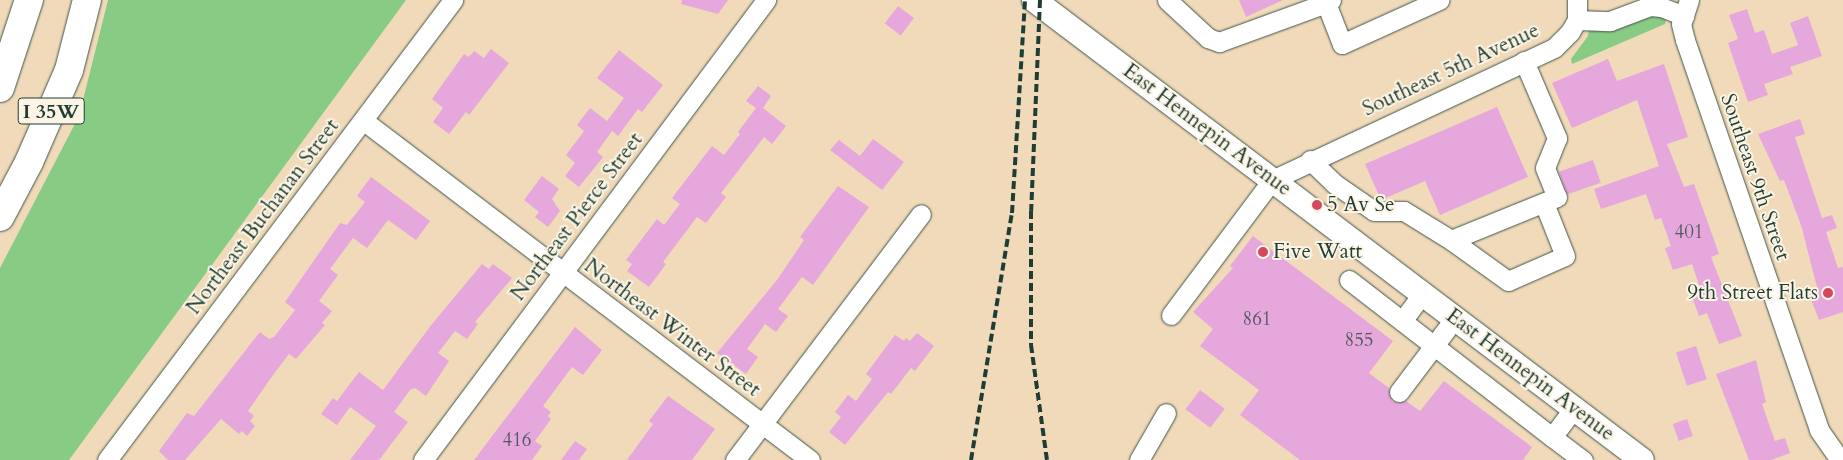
<!DOCTYPE html>
<style>
body{margin:0}
#map{position:relative;width:1843px;height:460px;overflow:hidden;background:#f1daba;font-family:Cardo,serif}
div>[style]{position:absolute}
.green>*{inset:0;background:#88cb84}
.building>*{inset:0;background:#e5a7dc;transform-origin:0 0}
.roads{filter:drop-shadow(0 0 1px #3e5548) drop-shadow(0 0 1px #3e5548)}
.minor>*{height:19px;margin:-9.5px;padding:0 9.5px;transform-origin:9.5px;border-radius:9.5px;background:#fff}
.major>*{height:24px;margin:-12px;padding:0 12px;transform-origin:12px;border-radius:12px;background:#fff}
.highway>*{height:28px;margin:-14px;padding:0 14px;transform-origin:14px;border-radius:14px;background:#fff}
.rail>*{height:4px;margin-top:-2px;transform-origin:0;background:repeating-linear-gradient(90deg,#1f3d34 0 8px,transparent 0 12px)}
.dots>*{width:14px;height:14px;translate:-50% -50%;box-sizing:border-box;border:2px solid #fcf5e5;border-radius:50%}
span{translate:-50% -50%;white-space:nowrap;text-align:center;line-height:1.15;-webkit-text-stroke:4px #fcf5e5;paint-order:stroke}
.number-label{font-size:19px;color:#50585e}
.number-label span{-webkit-text-stroke-width:0}
.shield-label span{padding:1px 4px;background:#fcf5e5;border:1px solid;border-radius:4px;-webkit-text-stroke-width:0}
.shield-label{font-size:20px;color:#1f3d34;font-weight:700}
.street-label{font-size:21px;color:#1f3d34}
.poi-label{font-size:21px;color:#1f3d34}
.left{translate:0 -50%;text-align:left}
.right{translate:-100% -50%;text-align:right}
</style>
<div id="map">
<div class="green">
<div style="clip-path:polygon(108px 0,406px 0,69px 460px,0 460px,0 268px,79px 116px)"></div>
<div style="clip-path:polygon(1650px 12px,1666px 18px,1665px 24px,1572px 64px,1571px 59px,1588px 36px,1589px 28px)"></div>
</div>
<div class="building">
<div style="clip-path:polygon(682px 0,728px 0,718px 14px,681px 4px)"></div>
<div style="clip-path:polygon(1239px 0,1283px 0,1246px 17px)"></div>
<div style="left:898px;top:6px;width:20px;height:22px;rotate:37deg"></div>
<div style="clip-path:polygon(1747px 9px,1755px 33px,1764px 30px,1772px 54px,1798px 45px,1790px 23px,1808px 16px,1822px 56px,1790px 67px,1793px 74px,1764px 84px,1768px 95px,1748px 102px,1728px 43px,1738px 39px,1729px 15px)"></div>
<div style="clip-path:polygon(491px 49px,509px 63px,469px 115px,466px 112px,449px 134px,433px 122px,443px 108px,432px 99px,464px 54px,469px 57px,474px 51px,484px 58px)"></div>
<div style="clip-path:polygon(619px 50px,663px 85px,642px 112px,638px 109px,618px 136px,612px 131px,597px 152px,603px 157px,579px 187px,565px 176px,575px 163px,566px 155px,584px 131px,577px 125px,590px 108px,607px 121px,624px 98px,597px 78px)"></div>
<div style="clip-path:polygon(1608px 59px,1617px 81px,1664px 64px,1688px 137px,1667px 144px,1684px 187px,1694px 184px,1719px 254px,1711px 257px,1742px 336px,1719px 344px,1707px 313px,1699px 316px,1691px 294px,1701px 291px,1692px 264px,1673px 270px,1665px 248px,1671px 246px,1661px 218px,1655px 220px,1646px 194px,1601px 209px,1594px 189px,1659px 166px,1637px 100px,1572px 128px,1552px 83px)"></div>
<div style="clip-path:polygon(758px 86px,771px 96px,763px 108px,786px 126px,772px 144px,764px 137px,721px 193px,726px 197px,706px 223px,697px 217px,663px 262px,666px 264px,649px 287px,627px 271px,632px 264px,626px 260px,657px 219px,664px 225px,680px 204px,672px 198px,712px 146px,724px 155px,740px 134px,738px 132px,756px 108px,746px 101px)"></div>
<div style="clip-path:polygon(1497px 107px,1528px 177px,1440px 215px,1425px 181px,1381px 200px,1365px 164px)"></div>
<div style="clip-path:polygon(1800px 119px,1805px 134px,1795px 137px,1822px 218px,1832px 215px,1837px 228px,1826px 232px,1838px 268px,1843px 267px,1843px 312px,1819px 320px,1809px 294px,1818px 291px,1801px 225px,1784px 180px,1780px 181px,1758px 134px)"></div>
<div style="clip-path:polygon(873px 139px,904px 162px,882px 190px,830px 150px,839px 140px,860px 156px)"></div>
<div style="left:1593px;top:160px;width:24px;height:36px;rotate:71deg"></div>
<div style="clip-path:polygon(542px 176px,559px 189px,552px 199px,560px 211px,548px 227px,535px 217px,539px 212px,524px 200px)"></div>
<div style="clip-path:polygon(371px 177px,430px 221px,416px 240px,388px 220px,367px 248px,353px 238px,330px 269px,338px 275px,319px 301px,332px 311px,322px 323px,325px 325px,296px 359px,289px 354px,273px 375px,248px 411px,254px 416px,250px 421px,255px 426px,247px 436px,242px 431px,239px 434px,221px 419px,185px 460px,168px 460px,159px 451px,187px 413px,194px 416px,260px 332px,269px 339px,274px 337px,295px 310px,285px 302px,340px 223px,347px 225px,365px 202px,357px 196px)"></div>
<div style="clip-path:polygon(838px 186px,869px 207px,813px 285px,802px 277px,778px 309px,788px 316px,776px 332px,765px 324px,747px 349px,758px 357px,746px 374px,717px 353px,777px 280px,804px 240px,800px 237px)"></div>
<div style="clip-path:polygon(1253px 236px,1393px 341px,1369px 373px,1389px 388px,1392px 401px,1398px 403px,1406px 401px,1420px 411px,1444px 381px,1532px 447px,1523px 460px,1300px 460px,1240px 415px,1259px 390px,1200px 346px,1213px 329px,1193px 312px,1233px 268px,1230px 266px)"></div>
<div style="clip-path:polygon(482px 264px,489px 269px,493px 264px,512px 278px,475px 322px,478px 324px,467px 339px,455px 331px,438px 353px,449px 361px,426px 396px,415px 388px,410px 390px,394px 412px,408px 422px,379px 460px,350px 460px,376px 426px,350px 407px,337px 425px,321px 414px,333px 398px,337px 401px,359px 372px,383px 390px,432px 324px)"></div>
<div style="clip-path:polygon(575px 327px,602px 350px,583px 375px,572px 367px,543px 406px,551px 412px,548px 416px,551px 419px,535px 441px,542px 446px,532px 460px,474px 460px)"></div>
<div style="clip-path:polygon(917px 333px,934px 346px,915px 371px,911px 368px,891px 394px,888px 392px,845px 445px,829px 432px,841px 417px,835px 412px,848px 395px,856px 401px,872px 379px,866px 374px,895px 335px,904px 341px,906px 338px,910px 341px)"></div>
<div style="left:1696px;top:346px;width:35px;height:21px;rotate:72deg"></div>
<div style="clip-path:polygon(1756px 360px,1766px 402px,1762px 404px,1775px 441px,1785px 438px,1790px 453px,1771px 460px,1749px 460px,1716px 374px)"></div>
<div style="left:1200px;top:390px;width:31px;height:24px;rotate:37deg"></div>
<div style="clip-path:polygon(668px 396px,715px 429px,692px 460px,627px 460px,653px 424px,649px 421px)"></div>
<div style="left:1687px;top:419px;width:18px;height:15px;rotate:71deg"></div>
<div style="clip-path:polygon(575px 441px,587px 449px,579px 460px,561px 460px)"></div>
</div>
<div class="roads">
<div class="minor">
<div style="left:1167px;top:0;width:56px;rotate:42.8deg"></div>
<div style="left:1208px;top:38px;width:12px;rotate:20deg"></div>
<div style="left:1219px;top:42px;width:114px;rotate:-20deg"></div>
<div style="left:1331px;top:0;width:6px;rotate:149deg"></div>
<div style="left:1326px;top:3px;width:44px;rotate:68.7deg"></div>
<div style="left:1342px;top:44px;width:107px;rotate:-24.4deg"></div>
<div style="left:1689px;top:0;width:25px;rotate:108deg"></div>
<div style="left:1681px;top:24px;width:16px;rotate:76deg"></div>
<div style="left:1685px;top:40px;width:412px;rotate:71deg"></div>
<div style="left:1819px;top:430px;width:37px;rotate:55deg"></div>
<div style="left:1577px;top:20px;width:33px;rotate:2deg"></div>
<div style="left:1610px;top:21px;width:43px;rotate:-20.6deg"></div>
<div style="left:1650px;top:6px;width:11px;rotate:5deg"></div>
<div style="left:1661px;top:7px;width:25px;rotate:21deg"></div>
<div style="left:1524px;top:61px;width:84px;rotate:66.8deg"></div>
<div style="left:1557px;top:138px;width:32px;rotate:112deg"></div>
<div style="left:1545px;top:168px;width:31px;rotate:68deg"></div>
<div style="left:1557px;top:197px;width:114px;rotate:157.9deg"></div>
<div style="left:1451px;top:240px;width:70px;rotate:35.7deg"></div>
<div style="left:1508px;top:281px;width:62px;rotate:-23.7deg"></div>
<div style="left:1565px;top:256px;width:57px;rotate:-111.6deg"></div>
<div style="left:364px;top:121px;width:560px;rotate:37.24deg"></div>
<div style="left:1310px;top:160px;width:35px;rotate:44deg"></div>
<div style="left:1335px;top:184px;width:47px;rotate:34.7deg"></div>
<div style="left:1374px;top:211px;width:30px"></div>
<div style="left:1404px;top:211px;width:55px;rotate:31.7deg"></div>
<div style="left:1349px;top:280px;width:257px;rotate:37.7deg"></div>
<div style="left:1171px;top:315px;width:169px;rotate:-53.2deg"></div>
<div style="left:1272px;top:180px;width:311px;rotate:-25.1deg"></div>
<div style="left:1554px;top:48px;width:23px;rotate:-45deg"></div>
<div style="left:1570px;top:32px;width:14px;rotate:-60deg"></div>
<div style="left:1577px;top:20px;width:20px;rotate:-90deg"></div>
<div style="left:1402px;top:321px;width:35px;rotate:-53deg"></div>
<div style="left:1399px;top:392px;width:93px;rotate:-52.9deg"></div>
<div style="left:1574px;top:408px;width:36px;rotate:127deg"></div>
<div style="left:1552px;top:437px;width:39px;rotate:37deg"></div>
<div style="left:107px;top:460px;width:576px;rotate:-53.05deg"></div>
<div style="left:423px;top:460px;width:574px;rotate:-53.29deg"></div>
<div style="left:735px;top:460px;width:308px;rotate:-52.9deg"></div>
<div style="left:1139px;top:460px;width:54px;rotate:-60.1deg"></div>
</div>
<div class="major">
<div style="left:1034px;top:0;width:762px;rotate:37.11deg"></div>
</div>
<div class="highway">
<div style="left:0;top:88px;width:93px;rotate:-71.8deg"></div>
<div style="left:0;top:217px;width:62px;rotate:-62.2deg"></div>
<div style="left:29px;top:162px;width:100px;rotate:-66.5deg"></div>
<div style="left:69px;top:70px;width:72px;rotate:-75.6deg"></div>
</div>
</div>
<div class="rail">
<div style="left:1040px;top:0;width:211px;rotate:92.4deg"></div>
<div style="left:1031px;top:211px;width:134px;rotate:90deg"></div>
<div style="left:1031px;top:345px;width:116px;rotate:82.1deg"></div>
<div style="left:971px;top:460px;width:250px;rotate:-80.6deg"></div>
<div style="left:1012px;top:213px;width:213px;rotate:-86.5deg"></div>
</div>
<div class="dots">
<div style="left:1317px;top:205px;background:#d1495b"></div>
<div style="left:1263px;top:252px;background:#d1495b"></div>
<div style="left:1828px;top:293px;background:#d1495b"></div>
</div>
<div class="number-label">
<span style="left:1689px;top:233px">401</span>
<span style="left:1257px;top:320px">861</span>
<span style="left:1359px;top:341px">855</span>
<span style="left:517px;top:441px">416</span>
</div>
<div class="shield-label">
<span style="left:51px;top:111px">I 35W</span>
</div>
<div class="street-label">
<span style="left:1451px;top:70px;rotate:-25deg">Southeast 5th Avenue</span>
<span style="left:1207px;top:130px;rotate:37deg">East Hennepin Avenue</span>
<span style="left:1755px;top:177px;rotate:71deg">Southeast 9th Street</span>
<span style="left:263px;top:217px;rotate:-53deg">Northeast Buchanan Street</span>
<span style="left:577px;top:217px;rotate:-53deg">Northeast Pierce Street</span>
<span style="left:672px;top:328px;rotate:37deg">Northeast Winter Street</span>
<span style="left:1530px;top:375px;rotate:37deg">East Hennepin Avenue</span>
</div>
<div class="poi-label">
<span class="left" style="left:1327px;top:205px">5 Av Se</span>
<span class="left" style="left:1273px;top:252px">Five Watt</span>
<span class="right" style="left:1818px;top:293px">9th Street Flats</span>
</div>
</div>
